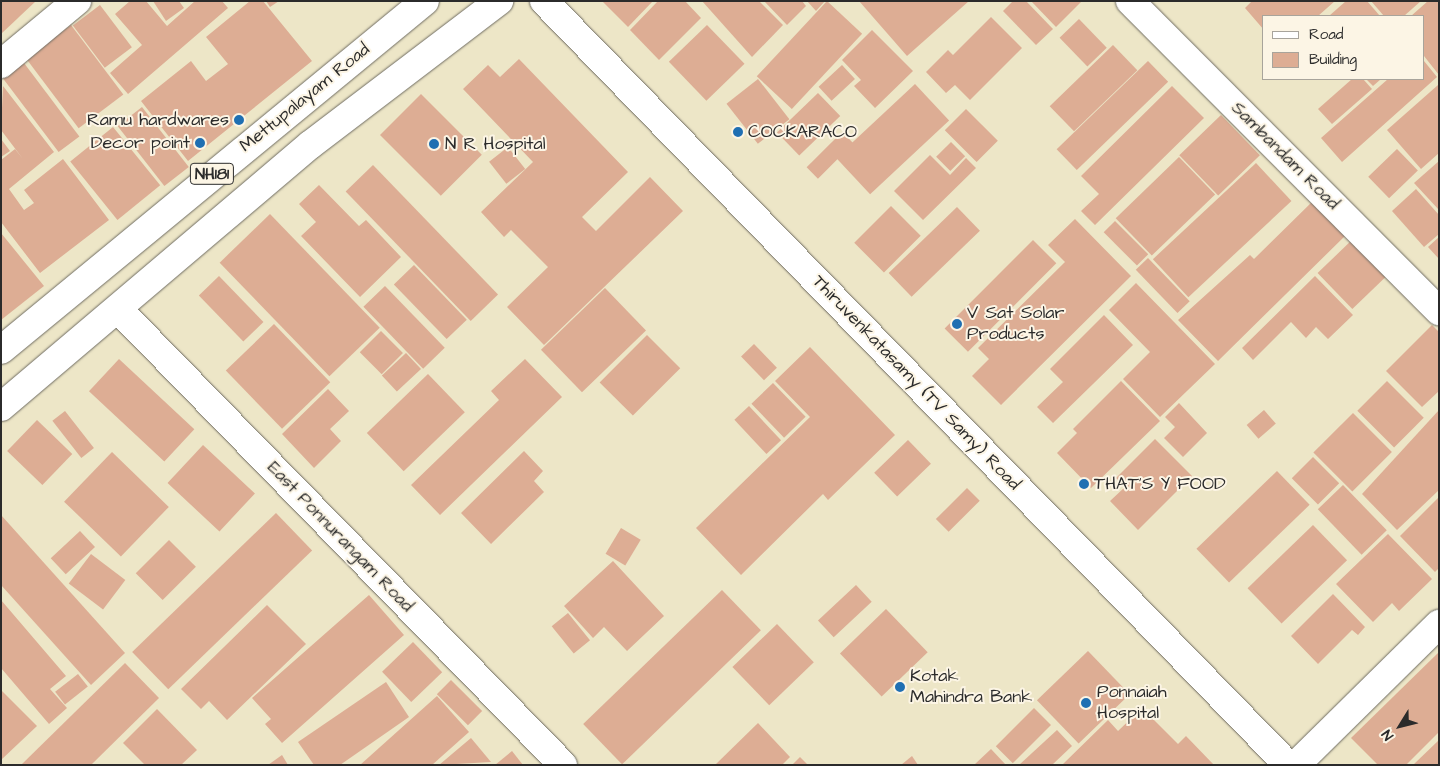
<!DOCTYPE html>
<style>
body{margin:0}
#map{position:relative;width:1440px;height:766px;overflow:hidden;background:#ede6c7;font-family:"Architects Daughter",sans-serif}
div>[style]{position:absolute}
.building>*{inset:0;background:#ddad94;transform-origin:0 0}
.roads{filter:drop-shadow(0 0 1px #6f6c62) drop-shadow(0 0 1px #6f6c62)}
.minor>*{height:28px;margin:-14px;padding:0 14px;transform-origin:14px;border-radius:14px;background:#fff}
.major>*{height:28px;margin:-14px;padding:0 14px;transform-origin:14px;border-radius:14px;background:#fff}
.highway>*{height:28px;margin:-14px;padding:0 14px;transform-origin:14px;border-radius:14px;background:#fff}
.dots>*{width:14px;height:14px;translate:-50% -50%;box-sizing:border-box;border:2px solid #fcf5e5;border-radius:50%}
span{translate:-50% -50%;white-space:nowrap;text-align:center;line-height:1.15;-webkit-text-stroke:4px #fcf5e5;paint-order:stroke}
.shield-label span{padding:1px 4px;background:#fcf5e5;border:1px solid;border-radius:4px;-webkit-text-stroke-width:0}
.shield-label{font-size:16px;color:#2b2b2b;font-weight:700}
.street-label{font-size:18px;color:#2b2b2b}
.poi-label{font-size:18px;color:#2b2b2b}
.right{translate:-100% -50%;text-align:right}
.left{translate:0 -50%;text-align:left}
.frame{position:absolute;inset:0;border:2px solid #2b2b2b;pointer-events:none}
.legend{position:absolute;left:1262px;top:15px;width:162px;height:65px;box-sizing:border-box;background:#fcf5e5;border:1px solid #a8a49b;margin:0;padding:6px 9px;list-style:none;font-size:15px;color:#2b2b2b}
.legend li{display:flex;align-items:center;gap:10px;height:25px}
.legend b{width:25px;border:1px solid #a8a49b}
.north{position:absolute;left:1375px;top:701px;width:50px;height:50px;-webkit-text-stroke:4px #fcf5e5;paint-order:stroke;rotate:234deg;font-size:14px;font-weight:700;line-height:20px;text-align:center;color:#2b2b2b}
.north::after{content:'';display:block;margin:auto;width:18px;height:22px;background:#2b2b2b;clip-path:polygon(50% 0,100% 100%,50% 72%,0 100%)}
</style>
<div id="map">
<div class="building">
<div style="clip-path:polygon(1px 1px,36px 1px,1px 34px)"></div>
<div style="clip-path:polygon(130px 1px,146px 1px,167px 26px,195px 1px,222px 1px,228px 8px,128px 94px,110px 73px,142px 45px,115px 14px)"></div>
<div style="clip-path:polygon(153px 1px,179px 1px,184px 8px,166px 21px)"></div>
<div style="clip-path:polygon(250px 1px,263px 1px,312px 61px,188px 161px,141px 101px,191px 61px,206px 81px,228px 64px,206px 37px)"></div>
<div style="clip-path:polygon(266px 1px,279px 1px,270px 7px)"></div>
<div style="clip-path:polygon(602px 1px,653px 1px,628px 27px)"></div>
<div style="clip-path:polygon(658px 1px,685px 1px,701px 18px,659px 60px,630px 30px)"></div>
<div style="clip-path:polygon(702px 1px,759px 1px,783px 25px,752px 57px)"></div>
<div style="clip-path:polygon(764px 1px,802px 1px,806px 6px,787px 25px)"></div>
<div style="clip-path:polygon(807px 1px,825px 1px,816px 11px)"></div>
<div style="left:827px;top:1px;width:48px;height:103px;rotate:43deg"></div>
<div style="clip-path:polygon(859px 1px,969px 1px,907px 56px)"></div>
<div style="clip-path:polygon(1013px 1px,1026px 1px,1053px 29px,1036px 45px,1003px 11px)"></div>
<div style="clip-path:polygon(1031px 1px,1082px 1px,1056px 27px)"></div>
<div style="clip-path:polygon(1252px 1px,1335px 1px,1318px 16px,1264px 16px,1264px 30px,1245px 8px)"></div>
<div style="clip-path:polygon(1346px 1px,1367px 1px,1380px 16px,1329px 16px)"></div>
<div style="clip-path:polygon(1371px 1px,1421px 1px,1404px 16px,1384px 16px)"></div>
<div style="clip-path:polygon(1428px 1px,1439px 1px,1439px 75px,1424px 56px,1424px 16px,1411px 16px)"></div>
<div style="left:100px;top:5px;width:53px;height:34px;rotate:53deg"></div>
<div style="clip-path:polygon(991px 17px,1022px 48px,970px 100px,955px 85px,946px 93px,926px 72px,948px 50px,953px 55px)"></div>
<div style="left:1079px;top:19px;width:40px;height:27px;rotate:46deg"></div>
<div style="left:71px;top:25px;width:87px;height:56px;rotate:53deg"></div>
<div style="left:707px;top:25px;width:54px;height:53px;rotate:46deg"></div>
<div style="clip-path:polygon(872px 30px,913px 71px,875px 108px,854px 86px,861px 80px,842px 60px)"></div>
<div style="left:1113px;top:45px;width:35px;height:88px;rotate:46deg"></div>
<div style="clip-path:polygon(519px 59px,628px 172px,582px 217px,596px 231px,650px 177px,683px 211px,544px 345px,507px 307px,548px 267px,511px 230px,504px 237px,481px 212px,533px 162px,463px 89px,488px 65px,500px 77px)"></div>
<div style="left:1148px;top:61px;width:29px;height:127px;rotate:46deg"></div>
<div style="clip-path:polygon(1424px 61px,1437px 77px,1342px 162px,1321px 138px,1388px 79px,1424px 79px)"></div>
<div style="left:24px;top:63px;width:92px;height:26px;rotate:53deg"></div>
<div style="left:842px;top:65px;width:19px;height:32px;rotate:47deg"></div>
<div style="left:758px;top:79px;width:51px;height:40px;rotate:52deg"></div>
<div style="clip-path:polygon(1352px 79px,1363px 79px,1372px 89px,1332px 124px,1318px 109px)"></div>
<div style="clip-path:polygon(1366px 79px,1381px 79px,1373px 86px)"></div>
<div style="left:915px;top:84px;width:50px;height:108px;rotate:47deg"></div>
<div style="clip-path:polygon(1438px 85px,1439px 153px,1421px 169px,1387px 130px)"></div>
<div style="clip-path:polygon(3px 86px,54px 152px,9px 189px,24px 210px,34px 203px,24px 190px,63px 159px,109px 220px,40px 273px,1px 222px,1px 160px,15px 149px,23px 159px,1px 130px)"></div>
<div style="clip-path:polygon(1172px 86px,1204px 118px,1095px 225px,1081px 211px,1099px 194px,1081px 176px)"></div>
<div style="left:818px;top:93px;width:32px;height:57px;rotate:46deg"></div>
<div style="left:421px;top:94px;width:86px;height:58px;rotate:45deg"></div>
<div style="left:142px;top:107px;width:76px;height:31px;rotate:52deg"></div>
<div style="left:966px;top:109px;width:45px;height:30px;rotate:45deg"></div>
<div style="left:1221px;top:115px;width:56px;height:58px;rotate:46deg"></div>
<div style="left:113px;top:127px;width:75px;height:55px;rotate:51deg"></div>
<div style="left:842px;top:132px;width:16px;height:50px;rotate:45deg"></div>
<div style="clip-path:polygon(1px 139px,10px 151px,1px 157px)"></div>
<div style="left:951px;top:142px;width:20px;height:21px;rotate:45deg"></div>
<div style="left:508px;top:147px;width:28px;height:24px;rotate:52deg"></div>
<div style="left:1397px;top:149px;width:30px;height:40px;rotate:46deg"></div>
<div style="clip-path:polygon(930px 155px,950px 175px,966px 158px,976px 168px,923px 220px,894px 191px)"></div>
<div style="left:1179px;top:157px;width:52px;height:88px;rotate:46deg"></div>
<div style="clip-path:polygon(1439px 161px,1439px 210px,1414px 183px)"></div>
<div style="left:1256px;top:163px;width:52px;height:141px;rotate:47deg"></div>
<div style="left:373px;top:165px;width:180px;height:38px;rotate:46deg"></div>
<div style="clip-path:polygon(319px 185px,359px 226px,366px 220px,401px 257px,360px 297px,301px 236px,316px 222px,299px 204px)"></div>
<div style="clip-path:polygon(1416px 189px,1439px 215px,1439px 234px,1424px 247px,1392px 211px)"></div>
<div style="clip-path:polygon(1315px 199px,1348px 233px,1218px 361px,1178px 320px,1250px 255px,1254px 259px)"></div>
<div style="left:891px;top:206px;width:42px;height:52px;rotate:45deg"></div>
<div style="left:957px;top:207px;width:33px;height:95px;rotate:46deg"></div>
<div style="left:270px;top:214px;width:158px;height:70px;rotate:46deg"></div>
<div style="clip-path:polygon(1075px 219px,1131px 276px,1001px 405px,972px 376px,989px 359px,978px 348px,1065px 262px,1048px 245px)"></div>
<div style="left:1115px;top:221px;width:47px;height:16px;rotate:45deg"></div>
<div style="clip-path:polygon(1px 233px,44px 286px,1px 320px)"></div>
<div style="left:1355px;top:237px;width:50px;height:52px;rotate:46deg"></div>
<div style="clip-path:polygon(1439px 237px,1439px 259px,1428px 247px)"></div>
<div style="left:1033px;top:240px;width:33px;height:125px;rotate:45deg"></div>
<div style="left:1148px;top:258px;width:60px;height:17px;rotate:46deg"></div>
<div style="left:414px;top:265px;width:76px;height:28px;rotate:46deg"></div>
<div style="left:219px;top:276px;width:64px;height:28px;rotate:46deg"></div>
<div style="clip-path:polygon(1315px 276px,1353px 315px,1328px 339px,1316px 327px,1306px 338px,1291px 322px,1253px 360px,1242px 348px)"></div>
<div style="clip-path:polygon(1136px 283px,1215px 364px,1160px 417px,1123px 379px,1150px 352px,1109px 310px)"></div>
<div style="left:385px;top:286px;width:86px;height:30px;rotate:46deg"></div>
<div style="left:605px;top:288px;width:59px;height:89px;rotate:46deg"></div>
<div style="clip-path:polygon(1104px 315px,1133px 345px,1053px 423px,1037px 407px,1063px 382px,1050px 369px)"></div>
<div style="left:274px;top:324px;width:81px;height:67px;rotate:46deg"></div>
<div style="clip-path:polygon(1432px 325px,1439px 332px,1439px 391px,1422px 407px,1386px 371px)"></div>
<div style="left:381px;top:331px;width:31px;height:30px;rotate:45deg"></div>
<div style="left:647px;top:335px;width:47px;height:67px;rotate:45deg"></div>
<div style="left:754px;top:344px;width:33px;height:18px;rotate:46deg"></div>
<div style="clip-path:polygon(810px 347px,895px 435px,828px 500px,823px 494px,741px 575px,696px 528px,810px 417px,775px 381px)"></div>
<div style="left:406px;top:353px;width:22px;height:33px;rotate:47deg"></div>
<div style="left:119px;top:359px;width:103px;height:44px;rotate:43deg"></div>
<div style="clip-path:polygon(525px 359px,562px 397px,440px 515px,411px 485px,499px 400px,491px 391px)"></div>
<div style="left:428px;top:374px;width:53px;height:85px;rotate:46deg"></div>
<div style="clip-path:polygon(1121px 381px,1160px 421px,1091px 488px,1057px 453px,1077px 433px,1073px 429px)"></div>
<div style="left:1387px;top:381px;width:52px;height:42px;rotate:45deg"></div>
<div style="left:773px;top:383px;width:47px;height:30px;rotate:46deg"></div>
<div style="clip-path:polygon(328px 389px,349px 411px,330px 429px,341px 441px,314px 468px,282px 434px)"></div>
<div style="clip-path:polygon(1179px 403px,1207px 433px,1183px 457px,1164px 438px,1175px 427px,1165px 417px)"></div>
<div style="left:749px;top:406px;width:47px;height:20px;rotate:47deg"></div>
<div style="left:1264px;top:410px;width:18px;height:23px;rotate:49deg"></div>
<div style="clip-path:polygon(1439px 410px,1439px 490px,1397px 530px,1362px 494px)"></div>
<div style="left:65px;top:411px;width:47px;height:16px;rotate:52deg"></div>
<div style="left:1353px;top:413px;width:55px;height:56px;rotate:45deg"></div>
<div style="left:37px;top:420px;width:49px;height:43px;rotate:44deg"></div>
<div style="clip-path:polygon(1155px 439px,1192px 476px,1138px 530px,1110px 501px,1125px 487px,1116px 478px)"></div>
<div style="left:908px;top:440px;width:33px;height:47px;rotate:46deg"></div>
<div style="left:203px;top:445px;width:71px;height:52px;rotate:43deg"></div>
<div style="clip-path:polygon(524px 451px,543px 471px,534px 481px,544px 492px,491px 544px,461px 513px)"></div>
<div style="left:112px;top:452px;width:79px;height:69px;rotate:44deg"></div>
<div style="left:1313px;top:457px;width:37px;height:30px;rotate:45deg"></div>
<div style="left:1277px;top:471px;width:47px;height:112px;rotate:46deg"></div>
<div style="left:1343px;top:485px;width:63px;height:35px;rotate:46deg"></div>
<div style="left:967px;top:488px;width:18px;height:44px;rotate:45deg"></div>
<div style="clip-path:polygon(1439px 497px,1439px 568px,1435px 572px,1400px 536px)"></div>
<div style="left:276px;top:513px;width:52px;height:200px;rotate:46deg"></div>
<div style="clip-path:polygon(1px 515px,125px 653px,91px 685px,1px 585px)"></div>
<div style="left:1313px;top:525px;width:49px;height:91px;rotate:46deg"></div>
<div style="left:621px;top:528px;width:23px;height:30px;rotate:31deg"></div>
<div style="left:80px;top:531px;width:22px;height:40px;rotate:47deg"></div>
<div style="clip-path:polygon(1388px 534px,1432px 579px,1399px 611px,1392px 603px,1373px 622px,1336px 584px)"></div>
<div style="left:169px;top:540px;width:38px;height:47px;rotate:45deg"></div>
<div style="left:91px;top:554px;width:43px;height:37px;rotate:37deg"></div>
<div style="clip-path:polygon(613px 561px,664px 616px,627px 651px,604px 627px,593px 638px,564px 606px)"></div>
<div style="left:856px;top:585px;width:23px;height:52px;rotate:47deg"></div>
<div style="left:722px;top:590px;width:56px;height:193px;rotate:46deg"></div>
<div style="clip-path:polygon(1333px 594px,1365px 627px,1358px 635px,1352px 630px,1318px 664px,1291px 636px)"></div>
<div style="clip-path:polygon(369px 595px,404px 635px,282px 743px,265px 724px,271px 719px,252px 698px)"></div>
<div style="clip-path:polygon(1px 600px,66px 676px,50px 689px,67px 708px,49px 724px,1px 668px)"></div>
<div style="clip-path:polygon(267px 605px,306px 644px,227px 720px,209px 701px,201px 709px,181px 689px)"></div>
<div style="left:886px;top:609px;width:60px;height:64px;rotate:46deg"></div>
<div style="left:568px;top:613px;width:35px;height:21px;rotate:51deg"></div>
<div style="left:777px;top:624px;width:53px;height:62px;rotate:46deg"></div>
<div style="left:413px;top:642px;width:42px;height:43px;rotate:46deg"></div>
<div style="left:1088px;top:651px;width:60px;height:71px;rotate:46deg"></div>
<div style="clip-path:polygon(1439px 652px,1439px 732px,1406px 765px,1378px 765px,1351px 738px)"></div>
<div style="clip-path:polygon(125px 663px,159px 698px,91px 765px,21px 765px)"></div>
<div style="left:78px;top:674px;width:16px;height:29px;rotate:52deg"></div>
<div style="left:451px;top:680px;width:44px;height:20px;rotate:45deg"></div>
<div style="clip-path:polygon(386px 682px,409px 717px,340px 765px,314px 765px,298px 742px)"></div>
<div style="clip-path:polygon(1px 690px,37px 726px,1px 760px)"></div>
<div style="clip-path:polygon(437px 696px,469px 732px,432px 765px,360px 765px)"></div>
<div style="left:1034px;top:708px;width:24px;height:54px;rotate:45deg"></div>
<div style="clip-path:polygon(1142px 708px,1178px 744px,1186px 736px,1214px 765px,1062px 765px,1108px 720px,1118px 731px)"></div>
<div style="clip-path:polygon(157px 709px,197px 750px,181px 765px,145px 765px,123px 743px)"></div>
<div style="clip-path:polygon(758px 723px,790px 757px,782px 765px,715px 765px)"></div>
<div style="clip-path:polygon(1057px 730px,1072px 746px,1052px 765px,1019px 765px)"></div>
<div style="clip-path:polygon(471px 738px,491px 762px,439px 765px)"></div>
<div style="clip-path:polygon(1439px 740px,1439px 765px,1413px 765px)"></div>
<div style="clip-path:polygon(991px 749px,1006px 765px,974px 765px)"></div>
<div style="clip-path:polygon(512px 751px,523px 765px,495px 765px)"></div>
<div style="clip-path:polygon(282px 755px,288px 765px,268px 765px)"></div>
<div style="clip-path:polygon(912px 756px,918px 765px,901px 765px)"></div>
<div style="clip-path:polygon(800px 757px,808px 765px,792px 765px)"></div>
</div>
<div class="roads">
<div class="minor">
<div style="left:1130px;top:1px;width:438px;rotate:45.1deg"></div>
<div style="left:1px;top:64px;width:99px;rotate:-39.7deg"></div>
<div style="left:118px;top:309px;width:637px;rotate:45.7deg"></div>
<div style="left:1296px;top:765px;width:201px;rotate:-44.6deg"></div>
</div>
<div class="major">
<div style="left:544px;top:1px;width:1066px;rotate:45.76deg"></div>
</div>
<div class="highway">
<div style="left:1px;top:350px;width:549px;rotate:-39.46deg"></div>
<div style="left:1px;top:407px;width:405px;rotate:-40.3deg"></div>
<div style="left:310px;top:145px;width:238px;rotate:-37.3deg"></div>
</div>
</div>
<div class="dots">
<div style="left:239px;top:120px;background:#1f6fb2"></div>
<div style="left:738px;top:132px;background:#1f6fb2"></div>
<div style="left:200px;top:143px;background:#1f6fb2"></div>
<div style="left:434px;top:144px;background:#1f6fb2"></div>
<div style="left:957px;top:324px;background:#1f6fb2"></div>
<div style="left:1084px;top:484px;background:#1f6fb2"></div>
<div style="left:900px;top:687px;background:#1f6fb2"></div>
<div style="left:1086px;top:703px;background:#1f6fb2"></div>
</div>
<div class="shield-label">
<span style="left:212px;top:174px">NH181</span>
</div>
<div class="street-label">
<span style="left:305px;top:98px;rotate:-39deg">Mettupalayam Road</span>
<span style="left:1285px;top:156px;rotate:45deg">Sambandam Road</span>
<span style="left:916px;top:383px;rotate:46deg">Thiruvenkatasamy (TV Samy) Road</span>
<span style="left:340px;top:537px;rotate:46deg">East Ponnurangam Road</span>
</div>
<div class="poi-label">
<span class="right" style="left:229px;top:120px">Ramu hardwares</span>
<span class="left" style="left:748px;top:132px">COCKARACO</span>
<span class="right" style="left:190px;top:143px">Decor point</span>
<span class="left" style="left:445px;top:144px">N R Hospital</span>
<span class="left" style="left:967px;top:324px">V Sat Solar<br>Products</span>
<span class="left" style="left:1094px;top:484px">THAT'S Y FOOD</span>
<span class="left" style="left:910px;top:687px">Kotak<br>Mahindra Bank</span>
<span class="left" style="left:1097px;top:703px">Ponnaiah<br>Hospital</span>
</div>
<div class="frame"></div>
<ul class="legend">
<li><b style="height:6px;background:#fff"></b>Road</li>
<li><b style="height:14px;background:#ddad94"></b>Building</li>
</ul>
<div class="north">N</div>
</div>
